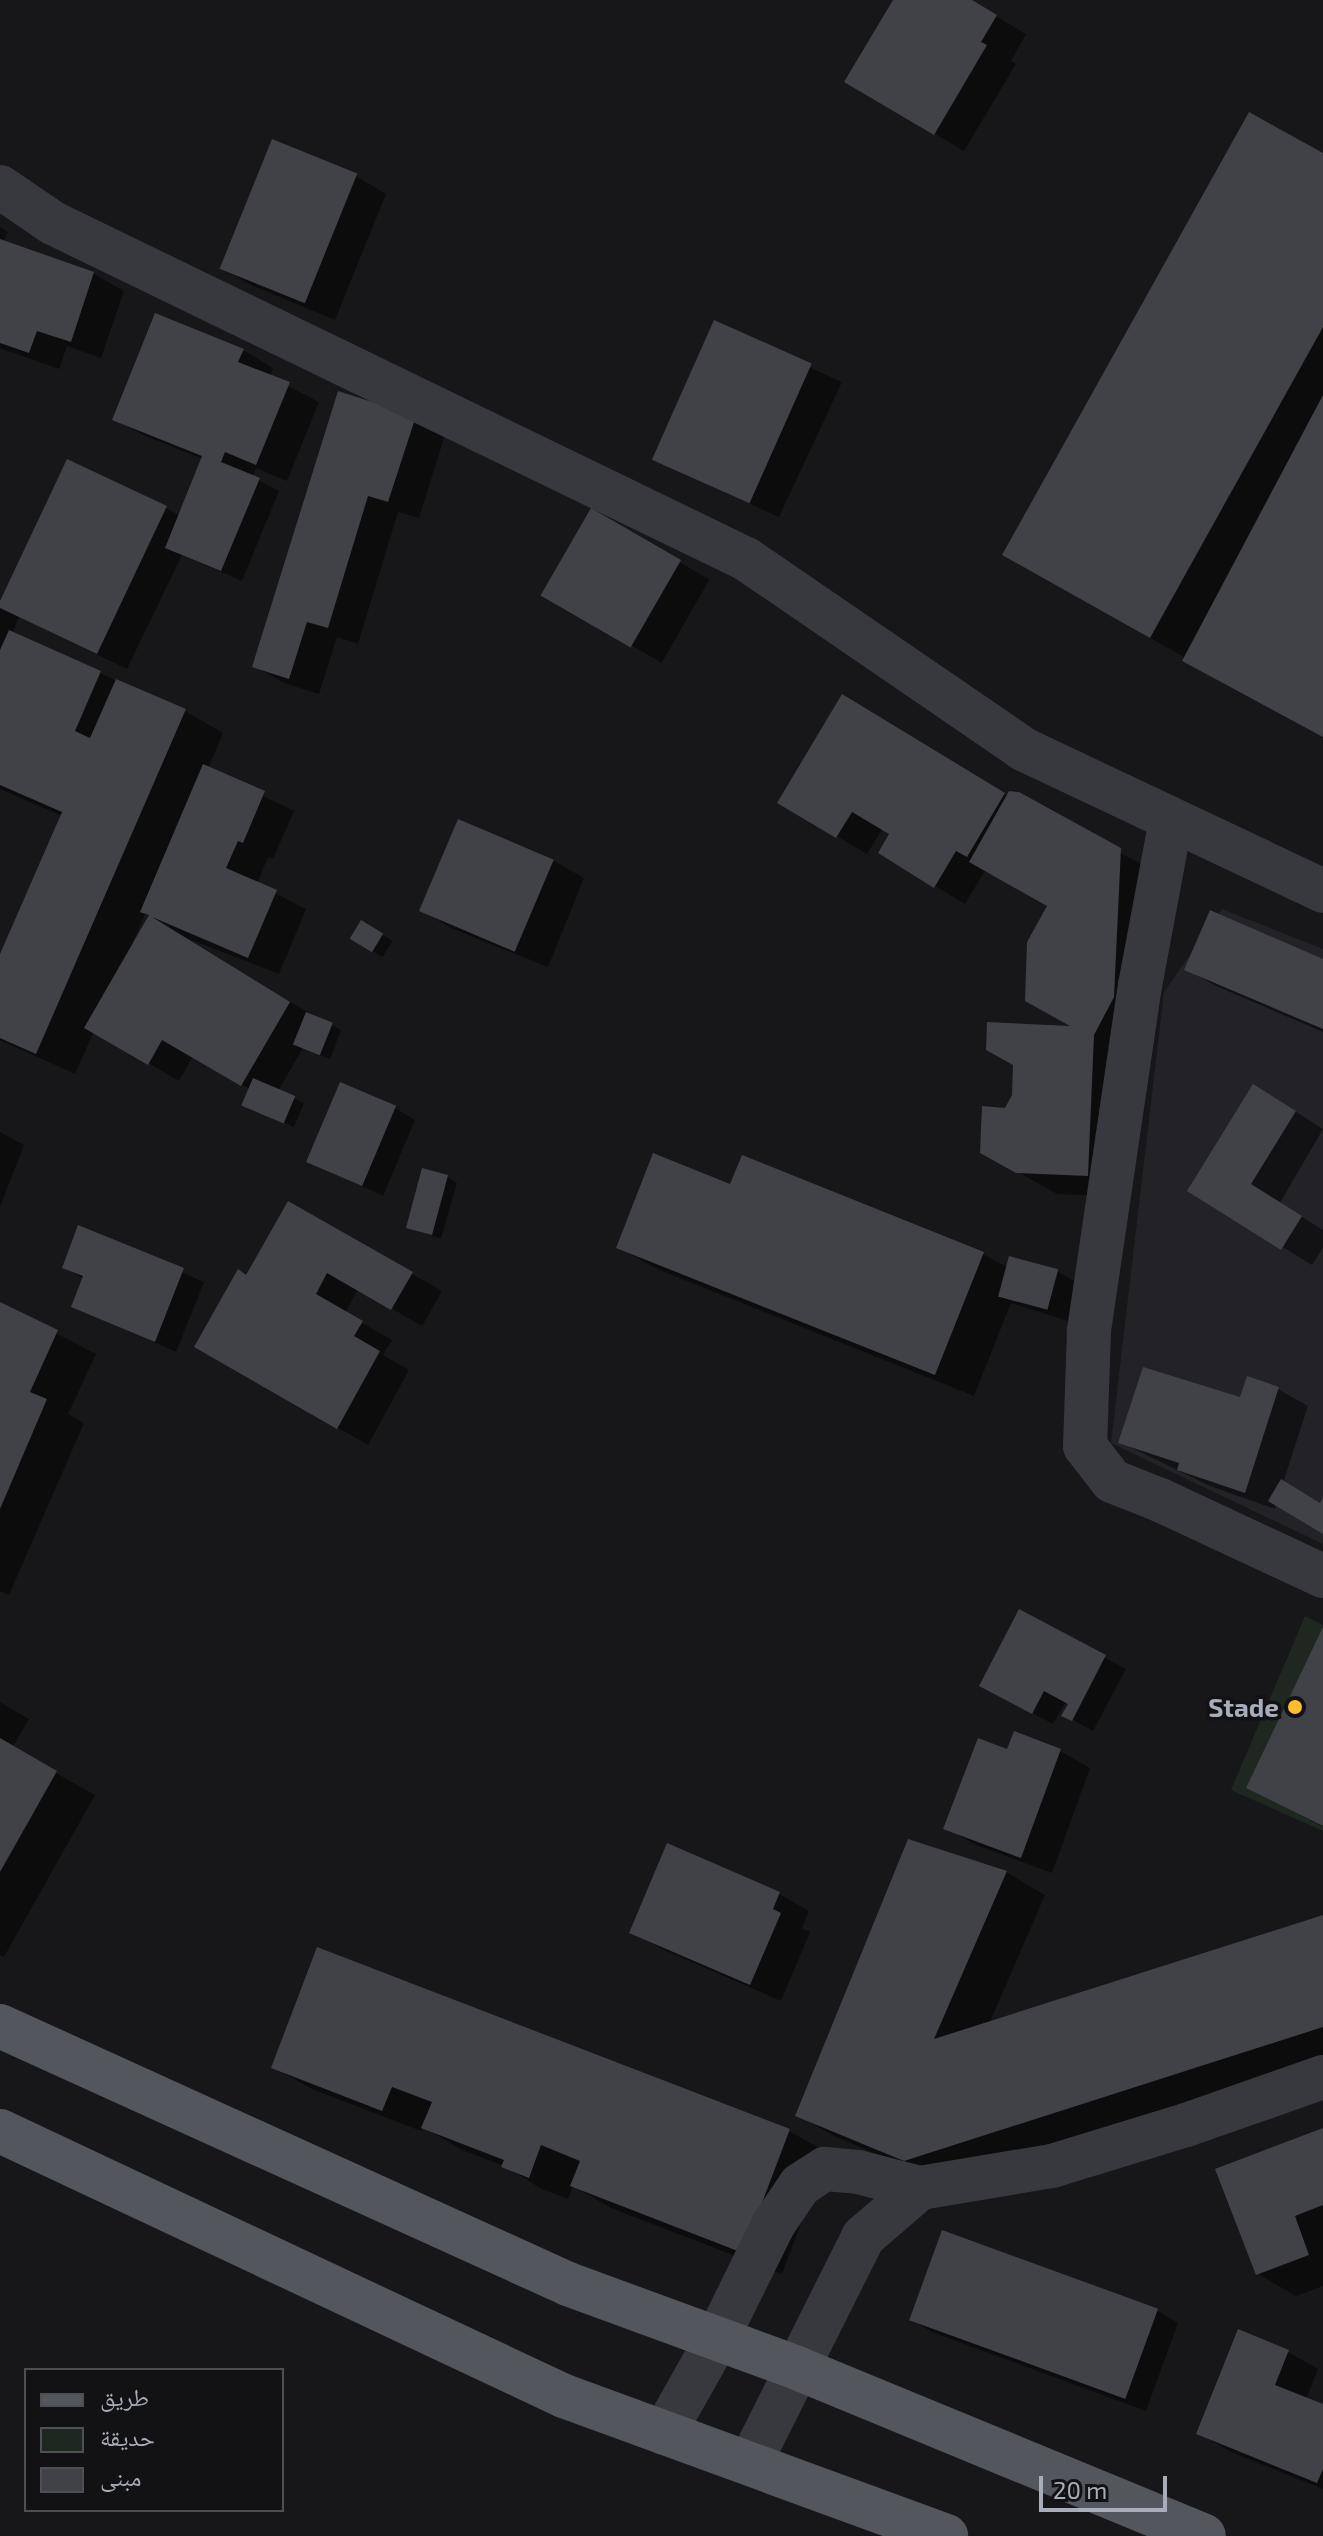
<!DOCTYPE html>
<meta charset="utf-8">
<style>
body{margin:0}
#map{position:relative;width:1323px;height:2536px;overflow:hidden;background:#171719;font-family:"Exo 2","Noto Naskh Arabic",sans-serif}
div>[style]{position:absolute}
.built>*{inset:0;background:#232327}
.green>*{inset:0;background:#1f2820}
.shadow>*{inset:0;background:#0007;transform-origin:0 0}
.building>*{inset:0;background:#414247;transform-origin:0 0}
.minor>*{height:44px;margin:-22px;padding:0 22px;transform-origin:22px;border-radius:22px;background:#38393f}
.major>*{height:44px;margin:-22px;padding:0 22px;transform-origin:22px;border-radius:22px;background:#54565e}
.dots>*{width:22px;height:22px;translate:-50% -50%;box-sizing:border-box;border:4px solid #121214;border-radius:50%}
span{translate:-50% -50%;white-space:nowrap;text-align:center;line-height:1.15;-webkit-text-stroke:7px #121214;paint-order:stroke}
.poi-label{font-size:26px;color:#a9adba;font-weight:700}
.right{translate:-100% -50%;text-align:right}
.legend{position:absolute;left:24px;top:2368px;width:260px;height:144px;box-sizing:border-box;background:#121214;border:2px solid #4e5056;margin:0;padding:10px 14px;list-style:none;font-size:24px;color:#a9adba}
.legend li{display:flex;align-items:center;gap:16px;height:40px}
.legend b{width:40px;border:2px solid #4e5056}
.scale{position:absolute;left:1039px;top:2476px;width:128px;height:36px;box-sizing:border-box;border:4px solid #a9adba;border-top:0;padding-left:10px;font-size:24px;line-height:28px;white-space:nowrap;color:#a9adba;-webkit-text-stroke:6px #121214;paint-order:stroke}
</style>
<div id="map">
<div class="built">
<div style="clip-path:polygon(1222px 909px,1323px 949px,1323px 1544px,1111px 1443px,1164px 992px)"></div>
</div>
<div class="green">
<div style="clip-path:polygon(1305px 1616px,1323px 1625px,1323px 1831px,1231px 1790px)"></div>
</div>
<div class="shadow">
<div style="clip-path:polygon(895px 0,969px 0,1026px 34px,1011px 61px,1016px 64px,964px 151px,847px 82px)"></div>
<div style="clip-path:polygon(1323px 155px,1323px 736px,1043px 577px)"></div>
<div style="clip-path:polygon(356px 176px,386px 194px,335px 320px,251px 285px,221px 268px)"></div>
<div style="clip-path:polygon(0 227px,8px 232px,3px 242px,94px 274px,124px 291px,101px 358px,67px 346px,59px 369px,0 348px)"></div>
<div style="left:715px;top:323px;width:140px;height:149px;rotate:25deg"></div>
<div style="clip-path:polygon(evenodd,243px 350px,273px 368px,270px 377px,319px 402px,287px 481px,256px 468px,252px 477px,279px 491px,242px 581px,182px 555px,127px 669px,19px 617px,12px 634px,185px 711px,223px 733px,208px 769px,294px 811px,273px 859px,268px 857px,257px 884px,306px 909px,279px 974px,181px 936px,235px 968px,233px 971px,341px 1030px,330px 1059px,303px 1048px,278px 1091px,304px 1103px,294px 1127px,254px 1109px,250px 1089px,193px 1056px,179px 1081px,94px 1031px,75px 1074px,0 1040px,0 960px,62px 816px,0 789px,0 605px,166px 508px,180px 516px,203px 459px,145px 436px,115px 419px,243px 350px,146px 912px,151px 916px,136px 943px,133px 942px,146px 912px)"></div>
<div style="clip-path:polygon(415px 418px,445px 435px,419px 518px,398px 512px,358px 644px,337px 637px,319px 694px,284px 683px,254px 666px)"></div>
<div style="left:591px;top:511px;width:137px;height:96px;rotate:30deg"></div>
<div style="clip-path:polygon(873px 714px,1008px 796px,1159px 873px,1126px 1197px,1057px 1194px,982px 1152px,1014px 1096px,1015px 1064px,1076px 1028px,1050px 905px,986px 869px,965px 904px,881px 853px,892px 834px,883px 828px,867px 854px,779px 802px)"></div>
<div style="clip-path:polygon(459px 822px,554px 861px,584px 878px,548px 967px,453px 929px,423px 911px)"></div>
<div style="left:362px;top:922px;width:36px;height:19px;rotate:32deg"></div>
<div style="clip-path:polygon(1323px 961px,1323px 1032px,1216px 986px,1186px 969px)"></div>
<div style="clip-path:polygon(1284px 1104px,1323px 1129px,1280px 1203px,1323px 1230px,1323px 1248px,1312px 1265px,1190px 1190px)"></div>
<div style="clip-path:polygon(395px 1108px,415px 1120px,383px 1196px,308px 1161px)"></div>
<div style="clip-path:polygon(0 1132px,24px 1145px,0 1207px)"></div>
<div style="clip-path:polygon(447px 1177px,457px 1183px,441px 1239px,408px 1227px)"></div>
<div style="clip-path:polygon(731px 1187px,983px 1254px,1008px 1268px,1057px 1271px,1078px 1283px,1068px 1321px,1011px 1303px,974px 1396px,657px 1269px,618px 1247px)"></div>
<div style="clip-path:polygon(289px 1204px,442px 1291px,422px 1326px,358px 1289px,345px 1313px,392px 1340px,383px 1355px,409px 1370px,368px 1445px,196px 1346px,247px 1277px)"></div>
<div style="clip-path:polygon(80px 1228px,204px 1282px,176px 1352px,73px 1306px,84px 1279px,64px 1267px)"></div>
<div style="clip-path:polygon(0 1304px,96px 1354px,68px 1414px,84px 1423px,9px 1595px,0 1591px)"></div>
<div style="clip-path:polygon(1278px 1389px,1308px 1406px,1283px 1483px,1321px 1505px,1323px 1502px,1323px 1532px,1276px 1504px,1275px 1509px,1210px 1486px,1120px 1442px)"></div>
<div style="clip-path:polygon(1020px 1612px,1126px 1669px,1093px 1731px,1064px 1715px,1070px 1704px,1066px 1701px,1053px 1724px,1002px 1697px)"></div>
<div style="clip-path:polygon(1323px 1634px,1323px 1827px,1248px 1787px)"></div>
<div style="clip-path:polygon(0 1702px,29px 1719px,12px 1748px,95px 1795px,4px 1957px,0 1955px)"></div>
<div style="clip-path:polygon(1015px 1734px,1060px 1751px,1090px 1768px,1052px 1873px,976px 1845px,946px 1828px,1008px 1751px)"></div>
<div style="clip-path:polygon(909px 1841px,1006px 1872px,1045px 1895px,989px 2024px,1323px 1917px,1323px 2061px,944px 2182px,836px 2137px,797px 2115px)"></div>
<div style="clip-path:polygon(779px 1894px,809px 1911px,802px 1928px,810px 1932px,781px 2001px,662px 1949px,632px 1932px)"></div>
<div style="clip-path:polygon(318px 1950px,789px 2131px,828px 2153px,782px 2274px,611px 2208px,573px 2186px,568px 2199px,542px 2189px,504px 2166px,462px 2150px,423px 2127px,421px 2131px,312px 2089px,273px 2067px)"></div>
<div style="clip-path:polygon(1323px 2130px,1323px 2286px,1296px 2296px,1258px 2274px)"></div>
<div style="clip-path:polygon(944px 2233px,1158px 2311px,1178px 2323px,1146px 2411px,932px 2332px,912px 2320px)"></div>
<div style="clip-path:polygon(1288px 2352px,1318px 2369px,1306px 2399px,1323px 2406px,1323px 2489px,1229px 2451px,1198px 2433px)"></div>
</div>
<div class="building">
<div style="clip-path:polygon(893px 0,972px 0,997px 15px,981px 42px,987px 45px,934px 135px,844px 82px)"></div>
<div style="clip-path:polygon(1249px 112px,1323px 153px,1323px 327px,1150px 638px,1002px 555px)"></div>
<div style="left:272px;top:139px;width:92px;height:140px;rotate:22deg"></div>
<div style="clip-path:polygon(0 239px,94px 272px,71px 342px,37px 331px,29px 353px,0 343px)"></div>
<div style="clip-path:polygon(155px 313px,244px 349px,238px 362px,290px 382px,256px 465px,225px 452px,221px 462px,260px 478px,221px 571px,165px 548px,202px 456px,112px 420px)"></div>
<div style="left:714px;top:320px;width:107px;height:153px;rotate:24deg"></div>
<div style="clip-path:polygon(338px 391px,416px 416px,388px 502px,368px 496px,328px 628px,307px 622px,289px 679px,252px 667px)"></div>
<div style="clip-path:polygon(1323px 395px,1323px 737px,1182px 661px)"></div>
<div style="clip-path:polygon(67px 459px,167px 506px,97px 654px,0 608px,0 601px)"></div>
<div style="left:591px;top:508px;width:104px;height:101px;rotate:30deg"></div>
<div style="clip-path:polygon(9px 630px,101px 671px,75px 731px,90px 738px,116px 679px,186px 709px,36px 1054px,0 1038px,0 954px,62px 812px,0 785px,0 650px)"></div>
<div style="clip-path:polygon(842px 694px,1005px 793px,967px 857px,956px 851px,934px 888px,878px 853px,889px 834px,852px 812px,836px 838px,777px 803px)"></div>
<div style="clip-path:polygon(203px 764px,265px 791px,243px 843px,238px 841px,226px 868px,277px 890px,248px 958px,152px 917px,290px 1002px,241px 1086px,162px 1040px,148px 1065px,84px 1028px,149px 915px,140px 912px)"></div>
<div style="clip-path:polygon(1009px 791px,1019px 792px,1121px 848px,1114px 997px,1094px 1035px,1088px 1176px,1016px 1173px,980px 1153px,982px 1106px,1005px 1108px,1012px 1095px,1013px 1065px,986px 1050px,987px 1022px,1070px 1026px,1025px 1001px,1027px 942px,1047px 906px,969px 862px)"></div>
<div style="left:458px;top:819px;width:104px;height:100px;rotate:23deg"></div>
<div style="clip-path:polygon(1210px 910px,1323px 959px,1323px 1029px,1184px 970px)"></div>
<div style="left:361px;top:920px;width:26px;height:22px;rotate:31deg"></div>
<div style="left:306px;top:1012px;width:29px;height:35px;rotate:22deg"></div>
<div style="left:253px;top:1078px;width:46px;height:30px;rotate:23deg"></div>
<div style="left:340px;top:1082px;width:61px;height:87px;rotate:23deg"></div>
<div style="clip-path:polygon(1253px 1084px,1296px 1111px,1251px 1184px,1302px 1216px,1281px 1250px,1187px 1191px)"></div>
<div style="clip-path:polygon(653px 1153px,730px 1184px,742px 1155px,984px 1252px,935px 1375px,616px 1248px)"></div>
<div style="left:422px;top:1168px;width:27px;height:62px;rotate:15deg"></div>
<div style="clip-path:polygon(288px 1201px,413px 1272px,391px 1310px,327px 1273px,316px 1294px,363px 1321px,354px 1336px,380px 1351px,337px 1429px,194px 1347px,238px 1269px,246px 1275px)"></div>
<div style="clip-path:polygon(78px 1225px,184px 1268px,155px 1342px,71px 1307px,83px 1276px,62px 1268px)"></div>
<div style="left:1009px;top:1256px;width:51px;height:42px;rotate:15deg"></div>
<div style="clip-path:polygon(0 1302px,58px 1330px,30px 1392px,47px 1399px,0 1509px)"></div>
<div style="clip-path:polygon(1143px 1367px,1240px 1397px,1247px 1376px,1279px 1387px,1245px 1493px,1177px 1470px,1179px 1463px,1118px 1443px)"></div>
<div style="clip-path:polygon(1281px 1479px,1320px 1503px,1323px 1498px,1323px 1534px,1268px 1501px)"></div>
<div style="clip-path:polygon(1019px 1609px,1106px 1655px,1072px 1721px,1061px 1716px,1068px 1704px,1044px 1691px,1032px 1714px,979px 1686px)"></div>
<div style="clip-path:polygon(1323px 1627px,1323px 1826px,1246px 1788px)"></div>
<div style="clip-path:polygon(1014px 1731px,1061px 1749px,1021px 1858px,943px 1829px,978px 1738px,1007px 1749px)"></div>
<div style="clip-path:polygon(0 1738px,57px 1771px,0 1872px)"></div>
<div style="clip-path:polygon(908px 1839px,1007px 1871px,934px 2039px,1323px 1915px,1323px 2027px,904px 2161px,795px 2116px)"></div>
<div style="clip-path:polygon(667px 1843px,780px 1892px,773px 1909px,781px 1913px,750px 1985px,629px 1933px)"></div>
<div style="clip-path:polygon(317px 1947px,790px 2129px,743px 2253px,570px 2186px,580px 2161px,541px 2145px,529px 2178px,501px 2167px,504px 2160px,421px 2128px,432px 2102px,392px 2087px,382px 2111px,271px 2068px)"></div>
<div style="clip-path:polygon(1323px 2128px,1323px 2205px,1295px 2216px,1309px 2255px,1256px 2275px,1215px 2169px)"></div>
<div style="left:942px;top:2230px;width:230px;height:96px;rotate:20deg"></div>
<div style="clip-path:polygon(1238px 2329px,1289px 2350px,1275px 2385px,1323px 2404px,1323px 2469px,1317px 2483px,1196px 2434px)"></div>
</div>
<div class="minor">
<div style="left:0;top:187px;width:64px;rotate:34.2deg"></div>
<div style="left:53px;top:223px;width:770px;rotate:25.87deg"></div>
<div style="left:746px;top:559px;width:336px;rotate:34.4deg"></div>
<div style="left:1023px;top:749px;width:332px;rotate:25.3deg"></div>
<div style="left:1171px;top:820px;width:168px;rotate:100.6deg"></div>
<div style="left:1140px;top:985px;width:351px;rotate:98.4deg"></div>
<div style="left:1089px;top:1332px;width:114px;rotate:92deg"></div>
<div style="left:1085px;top:1446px;width:44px;rotate:52.4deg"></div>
<div style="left:1112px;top:1481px;width:52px;rotate:21.6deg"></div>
<div style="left:1160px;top:1500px;width:180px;rotate:25deg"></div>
<div style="left:664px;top:2433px;width:108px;rotate:-60.6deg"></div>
<div style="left:717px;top:2339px;width:127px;rotate:-63.8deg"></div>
<div style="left:773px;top:2225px;width:48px;rotate:-56deg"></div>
<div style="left:800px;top:2185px;width:30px;rotate:-33deg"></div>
<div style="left:825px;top:2169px;width:33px;rotate:5deg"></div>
<div style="left:858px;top:2172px;width:64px;rotate:14.5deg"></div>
<div style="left:920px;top:2188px;width:134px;rotate:-9.5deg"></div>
<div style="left:1052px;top:2166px;width:140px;rotate:-17deg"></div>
<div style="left:1186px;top:2125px;width:145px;rotate:-19.3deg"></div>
<div style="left:750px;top:2463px;width:253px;rotate:-63.4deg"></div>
<div style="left:863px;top:2237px;width:75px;rotate:-40.7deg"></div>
</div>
<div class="major">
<div style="left:0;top:2026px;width:624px;rotate:24.43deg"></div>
<div style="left:568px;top:2284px;width:244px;rotate:20.1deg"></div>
<div style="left:797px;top:2368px;width:440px;rotate:22.4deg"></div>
<div style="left:0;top:2131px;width:623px;rotate:25.17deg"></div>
<div style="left:564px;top:2396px;width:407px;rotate:20.1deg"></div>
</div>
<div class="dots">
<div style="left:1295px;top:1707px;background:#fdbd2c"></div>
</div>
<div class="poi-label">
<span class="right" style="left:1279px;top:1707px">Stade</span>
</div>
<ul class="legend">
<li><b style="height:10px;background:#54565e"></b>طريق</li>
<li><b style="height:22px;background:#1f2820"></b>حديقة</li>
<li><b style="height:22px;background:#414247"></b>مبنى</li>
</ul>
<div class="scale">20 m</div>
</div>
